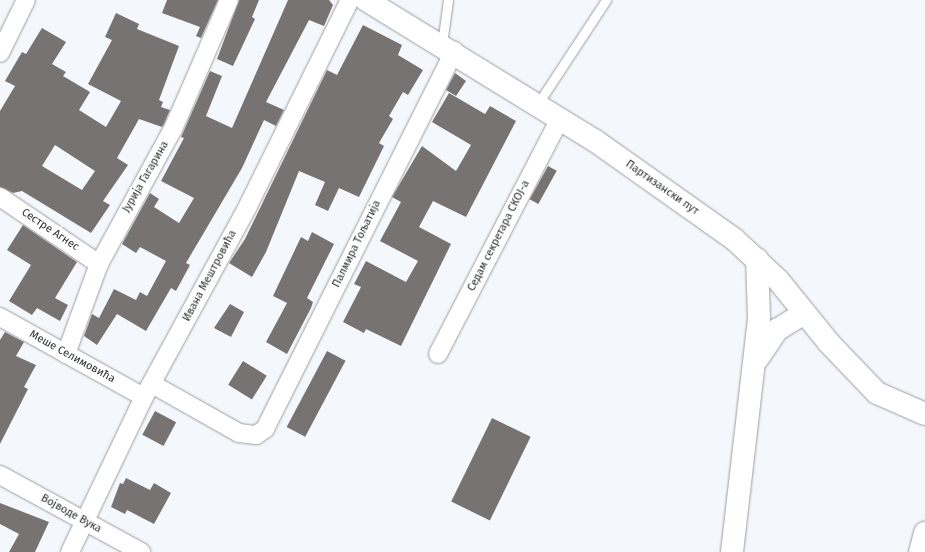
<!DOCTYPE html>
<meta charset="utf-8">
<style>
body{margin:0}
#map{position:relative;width:925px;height:552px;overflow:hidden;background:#f4f8fc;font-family:"Fira Sans",sans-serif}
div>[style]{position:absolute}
.building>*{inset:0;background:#787373;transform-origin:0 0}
.roads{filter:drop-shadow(0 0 1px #9a9da1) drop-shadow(0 0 1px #9a9da1)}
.service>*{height:9px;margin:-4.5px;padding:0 4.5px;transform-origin:4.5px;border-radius:4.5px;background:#fff}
.minor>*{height:18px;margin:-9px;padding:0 9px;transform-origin:9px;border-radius:9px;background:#fff}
.secondary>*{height:22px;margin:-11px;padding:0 11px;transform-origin:11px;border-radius:11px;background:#fff}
span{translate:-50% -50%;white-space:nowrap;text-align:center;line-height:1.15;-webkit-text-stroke:4px #fff;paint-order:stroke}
.street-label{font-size:11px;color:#2c2e2f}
</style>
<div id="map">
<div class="building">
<div style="clip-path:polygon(167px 0,218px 0,201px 38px,196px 36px,200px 27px,162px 13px)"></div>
<div style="clip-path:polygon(239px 0,259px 0,252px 17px,255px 19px,233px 66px,217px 59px)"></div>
<div style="clip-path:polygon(288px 0,329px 0,333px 5px,324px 26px,309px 20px,266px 102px,284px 110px,276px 126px,264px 120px,242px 168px,186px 263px,190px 265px,176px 291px,171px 288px,146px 331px,117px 314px,97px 345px,84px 336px,92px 314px,99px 318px,114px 289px,136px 300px,140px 292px,147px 296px,166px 261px,140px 247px,136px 253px,122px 244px,150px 193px,159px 199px,154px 207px,179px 223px,194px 198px,161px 181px,184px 138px,181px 137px,210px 71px,222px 76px,206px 116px,232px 128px)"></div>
<div style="clip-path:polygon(evenodd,116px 13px,139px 24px,137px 29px,179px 46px,159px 100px,163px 102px,161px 107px,170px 110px,164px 124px,162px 127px,139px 119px,117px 158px,128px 165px,103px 201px,110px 205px,91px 233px,22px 191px,13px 193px,0 187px,0 111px,15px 86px,5px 81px,22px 52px,26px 54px,42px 28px,66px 42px,52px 64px,66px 72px,63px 76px,90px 92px,79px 110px,106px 127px,121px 101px,88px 84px,112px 40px,105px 37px,116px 13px,55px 145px,95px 171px,82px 190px,42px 166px,55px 145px)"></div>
<div style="clip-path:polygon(363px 25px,402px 45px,398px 55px,423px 70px,408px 95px,403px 92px,389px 116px,393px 119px,379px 143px,384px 146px,359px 197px,339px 188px,328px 211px,315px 205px,325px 182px,299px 171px,266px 252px,252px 277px,229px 263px,245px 239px,327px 70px,337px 75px)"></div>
<div style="clip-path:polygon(455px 73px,466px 81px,456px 96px,446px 90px)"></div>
<div style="clip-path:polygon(449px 93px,485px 114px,490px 106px,516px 121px,466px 217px,433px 201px,419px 227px,451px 244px,401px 346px,366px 329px,364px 333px,343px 322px,361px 287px,354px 284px,366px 261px,406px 282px,418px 261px,380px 241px,401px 202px,392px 197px,422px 146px,456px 171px,471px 145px,432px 122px)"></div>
<div style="left:548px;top:166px;width:10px;height:38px;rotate:29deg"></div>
<div style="clip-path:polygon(23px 225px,77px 262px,55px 298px,68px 305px,60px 321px,37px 308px,32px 315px,9px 301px,31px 265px,7px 250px)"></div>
<div style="clip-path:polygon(312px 232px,334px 244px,307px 298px,313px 302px,311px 308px,287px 354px,266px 342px,287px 303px,273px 296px,301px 237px,308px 241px)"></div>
<div style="clip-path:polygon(230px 304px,244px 312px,231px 337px,214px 328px)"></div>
<div style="clip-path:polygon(5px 332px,24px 342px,16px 356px,36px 365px,24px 387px,28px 389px,0 444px,0 340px)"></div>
<div style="left:327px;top:351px;width:21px;height:86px;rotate:28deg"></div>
<div style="left:243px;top:361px;width:28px;height:28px;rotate:32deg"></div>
<div style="left:155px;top:411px;width:24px;height:27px;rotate:28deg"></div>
<div style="left:492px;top:418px;width:43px;height:93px;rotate:26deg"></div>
<div style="clip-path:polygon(126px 478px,150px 490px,154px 483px,171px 493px,154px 524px,127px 510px,125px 514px,111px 507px,120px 483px,123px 484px)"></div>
<div style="clip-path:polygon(0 503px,49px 522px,35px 552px,9px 552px,19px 534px,0 524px)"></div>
</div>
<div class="roads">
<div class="service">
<div style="left:442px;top:44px;width:44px;rotate:-82.2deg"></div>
<div style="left:537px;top:105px;width:126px;rotate:-56.7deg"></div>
</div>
<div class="minor">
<div style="left:0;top:53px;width:59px;rotate:-63.9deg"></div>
<div style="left:0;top:197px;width:120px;rotate:34.1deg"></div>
<div style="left:0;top:317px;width:165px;rotate:29.1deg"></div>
<div style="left:66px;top:354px;width:96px;rotate:-69.9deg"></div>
<div style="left:99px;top:264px;width:154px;rotate:-61.3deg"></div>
<div style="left:173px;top:129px;width:141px;rotate:-66.5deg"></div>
<div style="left:438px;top:354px;width:265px;rotate:-62.6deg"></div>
<div style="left:152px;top:384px;width:100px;rotate:29.4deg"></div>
<div style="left:239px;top:433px;width:17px;rotate:7deg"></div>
<div style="left:256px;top:435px;width:11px;rotate:-34deg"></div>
<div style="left:265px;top:429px;width:423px;rotate:-63.4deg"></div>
<div style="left:0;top:475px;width:161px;rotate:28.6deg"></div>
<div style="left:70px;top:552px;width:172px;rotate:-64.5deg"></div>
<div style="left:144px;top:397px;width:217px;rotate:-61.4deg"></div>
<div style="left:248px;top:206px;width:230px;rotate:-63.7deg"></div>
</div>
<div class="secondary">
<div style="left:366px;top:0;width:268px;rotate:31.6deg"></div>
<div style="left:594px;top:140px;width:171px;rotate:35.3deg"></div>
<div style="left:734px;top:239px;width:60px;rotate:43deg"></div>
<div style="left:778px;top:280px;width:81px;rotate:51deg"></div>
<div style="left:829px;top:343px;width:69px;rotate:46.2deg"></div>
<div style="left:877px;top:393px;width:52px;rotate:23.6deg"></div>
<div style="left:758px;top:358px;width:34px;rotate:-56deg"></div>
<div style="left:777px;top:330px;width:32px;rotate:-32deg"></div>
<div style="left:732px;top:552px;width:236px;rotate:-83.4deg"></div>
<div style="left:759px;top:318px;width:59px;rotate:-91.9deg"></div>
<div style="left:920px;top:552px;width:20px;rotate:-75deg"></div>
</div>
</div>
<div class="street-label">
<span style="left:146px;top:177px;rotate:-60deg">Јурија Гагарина</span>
<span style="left:662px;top:188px;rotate:35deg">Партизански пут</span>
<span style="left:50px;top:230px;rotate:34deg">Сестре Агнес</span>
<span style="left:499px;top:236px;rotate:-63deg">Седам секретара СКОЈ-а</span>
<span style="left:357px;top:244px;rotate:-64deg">Палмира Тољатија</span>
<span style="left:210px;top:276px;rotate:-62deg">Ивана Мештровића</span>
<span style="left:72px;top:357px;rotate:29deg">Меше Селимовића</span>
<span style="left:71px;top:514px;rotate:29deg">Војводе Вука</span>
</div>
</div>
